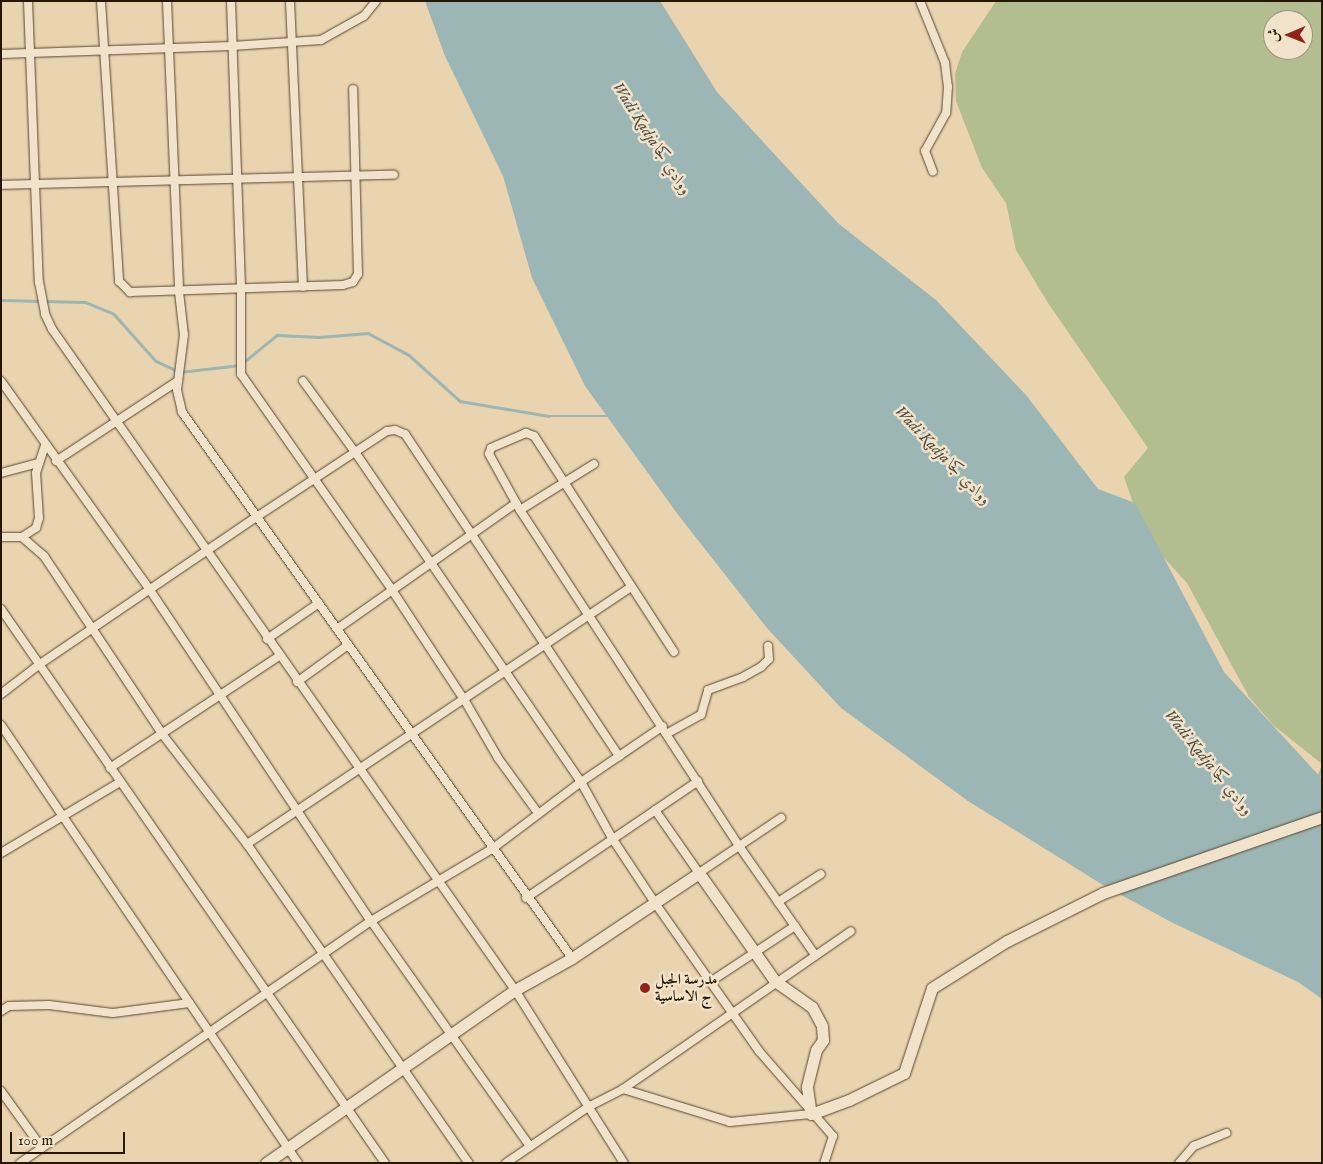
<!DOCTYPE html>
<meta charset="utf-8">
<style>
body{margin:0}
#map{position:relative;width:1323px;height:1164px;overflow:hidden;background:#ead4af;font-family:"IM FELL English",Amiri,serif}
div>[style]{position:absolute}
.green>*{inset:0;background:#b2be8f}
.water>*{inset:0;background:#9bb6b4}
.stream>*{height:2.5px;margin:-1.25px;padding:0 1.25px;transform-origin:1.25px;border-radius:1.25px;background:#9bb6b4}
.roads{filter:drop-shadow(0 0 1px #58462d) drop-shadow(0 0 1px #58462d)}
.street>*{height:8px;margin:-4px;padding:0 4px;transform-origin:4px;border-radius:4px;background:#f1e3cb}
.secondary>*{height:11px;margin:-5.5px;padding:0 5.5px;transform-origin:5.5px;border-radius:5.5px;background:#f1e3cb}
.dots>*{width:14px;height:14px;translate:-50% -50%;box-sizing:border-box;border:2px solid #f1e3cb;border-radius:50%}
span{translate:-50% -50%;white-space:nowrap;text-align:center;line-height:1.15;-webkit-text-stroke:5px #f1e3cb;paint-order:stroke}
.poi-label{font-size:15px;color:#271602;font-weight:700}
.left{translate:0 -50%;text-align:left}
.water-label{font-size:16px;color:#504e40;font-style:italic}
.frame{position:absolute;inset:0;border:2px solid #271602;pointer-events:none}
.north{position:absolute;left:1263px;top:10px;width:50px;height:50px;box-sizing:border-box;background:#f1e3cb;border:1px solid #a0917b;border-radius:50%;rotate:269deg;font-size:14px;font-weight:700;line-height:20px;text-align:center;color:#271602}
.north::after{content:'';display:block;margin:auto;width:18px;height:22px;background:#8f2418;clip-path:polygon(50% 0,100% 100%,50% 72%,0 100%)}
.scale{position:absolute;left:10px;top:1132px;width:115px;height:22px;box-sizing:border-box;border:2px solid #271602;border-top:0;padding-left:6px;font-size:15px;line-height:18px;white-space:nowrap;color:#271602;-webkit-text-stroke:4px #f1e3cb;paint-order:stroke}
</style>
<div id="map">
<div class="green">
<div style="clip-path:polygon(evenodd,996px 1px,1322px 1px,1322px 764px,1273px 725px,1249px 697px,1187px 583px,1145px 537px,1124px 477px,1148px 448px,1048px 303px,1016px 250px,1006px 203px,982px 168px,956px 101px,955px 74px,962px 52px,996px 1px,1273px 20px,1303px 20px,1303px 50px,1273px 50px,1273px 20px)"></div>
</div>
<div class="water">
<div style="clip-path:polygon(425px 1px,660px 1px,717px 92px,839px 224px,936px 300px,1026px 395px,1098px 489px,1135px 503px,1224px 672px,1322px 779px,1322px 999px,1298px 982px,1173px 923px,1103px 885px,968px 801px,841px 708px,767px 628px,679px 516px,585px 386px,532px 278px,503px 176px,445px 56px)"></div>
</div>
<div class="stream">
<div style="left:1px;top:300px;width:84px;rotate:1.4deg"></div>
<div style="left:85px;top:302px;width:31px;rotate:22deg"></div>
<div style="left:114px;top:314px;width:63px;rotate:48.2deg"></div>
<div style="left:156px;top:361px;width:26px;rotate:25deg"></div>
<div style="left:180px;top:372px;width:60px;rotate:-6.7deg"></div>
<div style="left:240px;top:365px;width:48px;rotate:-39deg"></div>
<div style="left:277px;top:335px;width:42px;rotate:2.7deg"></div>
<div style="left:319px;top:337px;width:49px;rotate:-4.7deg"></div>
<div style="left:368px;top:333px;width:47px;rotate:28.2deg"></div>
<div style="left:409px;top:355px;width:69px;rotate:42deg"></div>
<div style="left:460px;top:401px;width:90px;rotate:9.6deg"></div>
<div style="left:549px;top:416px;width:58px"></div>
<div style="left:1319px;top:775px;width:9px;rotate:-69deg"></div>
</div>
<div class="roads">
<div class="street">
<div style="left:28px;top:1px;width:281px;rotate:87.8deg"></div>
<div style="left:39px;top:282px;width:33px;rotate:79deg"></div>
<div style="left:45px;top:314px;width:17px;rotate:65deg"></div>
<div style="left:52px;top:329px;width:807px;rotate:54.99deg"></div>
<div style="left:515px;top:990px;width:204px;rotate:57.8deg"></div>
<div style="left:101px;top:1px;width:281px;rotate:86.3deg"></div>
<div style="left:119px;top:281px;width:16px;rotate:45deg"></div>
<div style="left:130px;top:292px;width:213px;rotate:-1.9deg"></div>
<div style="left:343px;top:285px;width:10px;rotate:-17deg"></div>
<div style="left:353px;top:282px;width:9px;rotate:-58deg"></div>
<div style="left:358px;top:274px;width:185px;rotate:-91.5deg"></div>
<div style="left:167px;top:1px;width:291px;rotate:87.6deg"></div>
<div style="left:179px;top:292px;width:43px;rotate:83.4deg"></div>
<div style="left:184px;top:335px;width:55px;rotate:97.3deg"></div>
<div style="left:177px;top:390px;width:23px;rotate:77deg"></div>
<div style="left:182px;top:412px;width:671px;rotate:54.46deg"></div>
<div style="left:231px;top:1px;width:288px;rotate:88deg"></div>
<div style="left:241px;top:289px;width:85px;rotate:90deg"></div>
<div style="left:241px;top:374px;width:264px;rotate:55deg"></div>
<div style="left:392px;top:590px;width:133px;rotate:56.7deg"></div>
<div style="left:465px;top:701px;width:66px;rotate:59.9deg"></div>
<div style="left:498px;top:758px;width:68px;rotate:54deg"></div>
<div style="left:290px;top:1px;width:286px;rotate:87.4deg"></div>
<div style="left:920px;top:1px;width:67px;rotate:68deg"></div>
<div style="left:945px;top:63px;width:24px;rotate:83deg"></div>
<div style="left:948px;top:87px;width:26px;rotate:94deg"></div>
<div style="left:946px;top:113px;width:43px;rotate:118.9deg"></div>
<div style="left:925px;top:151px;width:22px;rotate:69deg"></div>
<div style="left:1px;top:54px;width:231px;rotate:-2deg"></div>
<div style="left:232px;top:46px;width:89px;rotate:-3.9deg"></div>
<div style="left:321px;top:40px;width:49px;rotate:-29.2deg"></div>
<div style="left:364px;top:16px;width:19px;rotate:-51deg"></div>
<div style="left:1px;top:185px;width:393px;rotate:-1.5deg"></div>
<div style="left:1px;top:381px;width:257px;rotate:54.5deg"></div>
<div style="left:150px;top:590px;width:398px;rotate:56.3deg"></div>
<div style="left:371px;top:921px;width:276px;rotate:54.8deg"></div>
<div style="left:303px;top:381px;width:88px;rotate:53.8deg"></div>
<div style="left:355px;top:452px;width:400px;rotate:55.6deg"></div>
<div style="left:581px;top:782px;width:64px;rotate:61deg"></div>
<div style="left:612px;top:838px;width:78px;rotate:56.5deg"></div>
<div style="left:655px;top:903px;width:181px;rotate:54.9deg"></div>
<div style="left:759px;top:1051px;width:113px;rotate:49deg"></div>
<div style="left:833px;top:1136px;width:28px;rotate:108deg"></div>
<div style="left:56px;top:461px;width:146px;rotate:-33.3deg"></div>
<div style="left:1px;top:473px;width:38px;rotate:-15deg"></div>
<div style="left:520px;top:510px;width:87px;rotate:-31.9deg"></div>
<div style="left:1px;top:537px;width:21px"></div>
<div style="left:22px;top:537px;width:17px;rotate:-33deg"></div>
<div style="left:36px;top:528px;width:10px;rotate:-73deg"></div>
<div style="left:39px;top:518px;width:45px;rotate:-93.8deg"></div>
<div style="left:36px;top:473px;width:29px;rotate:-72deg"></div>
<div style="left:22px;top:537px;width:29px;rotate:41deg"></div>
<div style="left:44px;top:556px;width:215px;rotate:56.4deg"></div>
<div style="left:163px;top:735px;width:138px;rotate:52.4deg"></div>
<div style="left:247px;top:844px;width:389px;rotate:55.2deg"></div>
<div style="left:1px;top:609px;width:674px;rotate:55.27deg"></div>
<div style="left:337px;top:629px;width:219px;rotate:-35.1deg"></div>
<div style="left:267px;top:639px;width:63px;rotate:-34.7deg"></div>
<div style="left:674px;top:652px;width:257px;rotate:-122.9deg"></div>
<div style="left:534px;top:436px;width:9px;rotate:-159deg"></div>
<div style="left:526px;top:433px;width:38px;rotate:157deg"></div>
<div style="left:491px;top:448px;width:6px;rotate:108deg"></div>
<div style="left:489px;top:454px;width:64px;rotate:61deg"></div>
<div style="left:520px;top:510px;width:401px;rotate:56.9deg"></div>
<div style="left:739px;top:846px;width:133px;rotate:55.1deg"></div>
<div style="left:297px;top:682px;width:63px;rotate:-36deg"></div>
<div style="left:1px;top:694px;width:49px;rotate:-37.6deg"></div>
<div style="left:40px;top:664px;width:263px;rotate:-34.2deg"></div>
<div style="left:258px;top:516px;width:154px;rotate:-33.4deg"></div>
<div style="left:387px;top:431px;width:8px;rotate:-7deg"></div>
<div style="left:395px;top:430px;width:11px;rotate:22deg"></div>
<div style="left:405px;top:434px;width:387px;rotate:56.4deg"></div>
<div style="left:1px;top:725px;width:529px;rotate:55.86deg"></div>
<div style="left:668px;top:733px;width:38px;rotate:-29deg"></div>
<div style="left:701px;top:715px;width:26px;rotate:-74deg"></div>
<div style="left:708px;top:690px;width:37px;rotate:-20deg"></div>
<div style="left:743px;top:677px;width:21px;rotate:-29deg"></div>
<div style="left:761px;top:667px;width:11px;rotate:-45deg"></div>
<div style="left:769px;top:659px;width:13px;rotate:-94deg"></div>
<div style="left:110px;top:768px;width:203px;rotate:-33.5deg"></div>
<div style="left:655px;top:810px;width:77px;rotate:55.1deg"></div>
<div style="left:699px;top:873px;width:99px;rotate:-33.9deg"></div>
<div style="left:247px;top:844px;width:461px;rotate:-33.8deg"></div>
<div style="left:1px;top:853px;width:139px;rotate:-30.8deg"></div>
<div style="left:526px;top:898px;width:208px;rotate:-34.2deg"></div>
<div style="left:778px;top:902px;width:51px;rotate:-33.1deg"></div>
<div style="left:710px;top:982px;width:102px;rotate:-33.4deg"></div>
<div style="left:1px;top:1011px;width:9px;rotate:-32deg"></div>
<div style="left:9px;top:1006px;width:40px;rotate:-1.4deg"></div>
<div style="left:49px;top:1005px;width:64px;rotate:7.1deg"></div>
<div style="left:113px;top:1013px;width:77px;rotate:-7.5deg"></div>
<div style="left:623px;top:1089px;width:112px;rotate:17.1deg"></div>
<div style="left:730px;top:1122px;width:81px;rotate:-5.6deg"></div>
<div style="left:1px;top:1091px;width:70px;rotate:54.3deg"></div>
<div style="left:20px;top:1163px;width:426px;rotate:-34.6deg"></div>
<div style="left:371px;top:921px;width:141px;rotate:-30.8deg"></div>
<div style="left:492px;top:849px;width:111px;rotate:-37deg"></div>
<div style="left:581px;top:782px;width:99px;rotate:-34.3deg"></div>
<div style="left:506px;top:1163px;width:99px;rotate:-34.3deg"></div>
<div style="left:588px;top:1107px;width:39px;rotate:-27deg"></div>
<div style="left:623px;top:1089px;width:277px;rotate:-34.7deg"></div>
<div style="left:1179px;top:1163px;width:23px;rotate:-49deg"></div>
<div style="left:1194px;top:1146px;width:35px;rotate:-22deg"></div>
</div>
<div class="secondary">
<div style="left:266px;top:1163px;width:303px;rotate:-34.8deg"></div>
<div style="left:515px;top:990px;width:65px;rotate:-29.3deg"></div>
<div style="left:572px;top:958px;width:153px;rotate:-33.8deg"></div>
<div style="left:699px;top:873px;width:132px;rotate:54.9deg"></div>
<div style="left:775px;top:981px;width:45px;rotate:35.1deg"></div>
<div style="left:812px;top:1007px;width:21px;rotate:62deg"></div>
<div style="left:822px;top:1026px;width:14px;rotate:86deg"></div>
<div style="left:823px;top:1040px;width:12px;rotate:125deg"></div>
<div style="left:816px;top:1050px;width:38px;rotate:104deg"></div>
<div style="left:807px;top:1087px;width:27px;rotate:82deg"></div>
<div style="left:811px;top:1114px;width:40px;rotate:-20.2deg"></div>
<div style="left:849px;top:1100px;width:61px;rotate:-26.1deg"></div>
<div style="left:904px;top:1073px;width:89px;rotate:-71.8deg"></div>
<div style="left:932px;top:988px;width:89px;rotate:-32.1deg"></div>
<div style="left:1007px;top:941px;width:107px;rotate:-26.6deg"></div>
<div style="left:1103px;top:893px;width:232px;rotate:-19.1deg"></div>
</div>
</div>
<div class="dots">
<div style="left:645px;top:988px;background:#8f2418"></div>
</div>
<div class="poi-label">
<span class="left" style="left:655px;top:988px">مدرسة الجبل<br>ج الاساسية</span>
</div>
<div class="water-label">
<span style="left:651px;top:139px;rotate:57deg">Wadi Kadja ووادي كجا</span>
<span style="left:942px;top:456px;rotate:46deg">Wadi Kadja ووادي كجا</span>
<span style="left:1208px;top:763px;rotate:51deg">Wadi Kadja ووادي كجا</span>
</div>
<div class="frame"></div>
<div class="north">ش</div>
<div class="scale">100 m</div>
</div>
